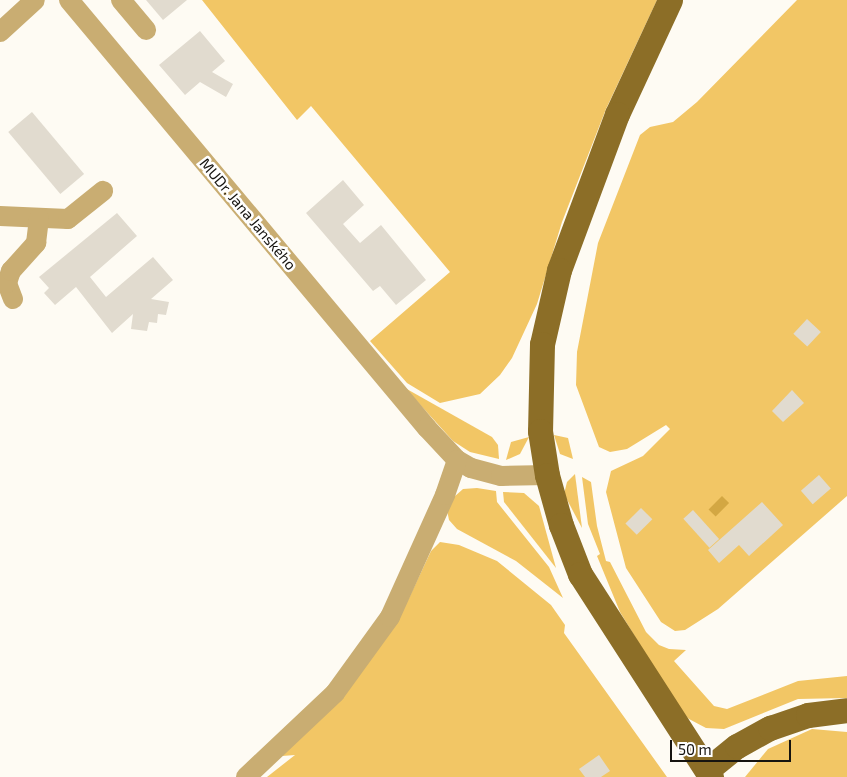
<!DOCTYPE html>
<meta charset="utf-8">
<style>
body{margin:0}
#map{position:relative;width:847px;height:777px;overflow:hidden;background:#fefbf3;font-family:"Exo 2",sans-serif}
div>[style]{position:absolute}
.green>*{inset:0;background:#f2c665}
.water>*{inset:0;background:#d3a743;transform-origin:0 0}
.building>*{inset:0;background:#e1dbcf;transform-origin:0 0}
.minor>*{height:20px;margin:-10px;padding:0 10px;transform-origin:10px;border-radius:10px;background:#c9ad72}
.major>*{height:25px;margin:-12.5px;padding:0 12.5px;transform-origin:12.5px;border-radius:12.5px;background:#8c6e27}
span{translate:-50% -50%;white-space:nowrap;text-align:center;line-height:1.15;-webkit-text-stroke:5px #fff;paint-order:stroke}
.street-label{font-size:15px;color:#161410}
.scale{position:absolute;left:670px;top:740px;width:121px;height:22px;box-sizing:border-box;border:2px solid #161410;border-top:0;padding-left:6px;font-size:15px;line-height:18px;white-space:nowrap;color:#161410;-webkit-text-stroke:4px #fff;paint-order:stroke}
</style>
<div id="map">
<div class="green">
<div style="clip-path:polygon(202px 0,657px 0,606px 109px,562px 222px,537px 304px,512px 358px,500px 375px,480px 394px,440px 403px,407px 383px,370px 341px,450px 272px,311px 106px,297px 120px)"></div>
<div style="clip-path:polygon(797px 0,847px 0,847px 496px,718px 609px,685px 630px,675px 631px,661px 622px,626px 568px,606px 492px,611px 471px,643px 456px,670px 429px,666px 425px,627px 449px,610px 452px,599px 447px,576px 385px,577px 352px,598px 243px,640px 135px,650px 127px,673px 122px,697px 102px)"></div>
<div style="clip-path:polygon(405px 388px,492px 437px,498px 445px,499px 459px,470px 452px,453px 441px)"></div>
<div style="clip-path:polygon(554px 435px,568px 438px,573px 459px,560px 454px)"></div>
<div style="clip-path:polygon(529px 437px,520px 454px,506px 460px,511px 442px)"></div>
<div style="clip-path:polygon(575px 474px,582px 528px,564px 494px,567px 482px)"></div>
<div style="clip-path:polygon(582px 477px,591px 482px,597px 526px,606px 561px,610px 562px,646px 632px,659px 645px,669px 649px,686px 650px,674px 661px,714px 706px,727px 709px,798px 681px,847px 676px,847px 698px,798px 699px,724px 729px,706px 728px,689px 719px,680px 711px,620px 612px,597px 556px,600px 554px,588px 524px)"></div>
<div style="clip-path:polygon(477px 488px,496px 491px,497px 502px,549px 567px,563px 598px,516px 561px,457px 529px,449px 520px,447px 510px,454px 497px,463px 489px)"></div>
<div style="clip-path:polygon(503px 492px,524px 493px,539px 506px,556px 568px,504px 502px)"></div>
<div style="clip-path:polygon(440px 542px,459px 545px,497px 561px,551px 605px,565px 625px,564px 633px,667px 777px,267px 777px,295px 755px,282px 756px,408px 600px,431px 551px)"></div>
<div style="clip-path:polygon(812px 729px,847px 732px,847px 777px,745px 777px,768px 749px)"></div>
</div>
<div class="water">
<div style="left:722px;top:496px;width:10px;height:19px;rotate:45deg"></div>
</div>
<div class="building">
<div style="clip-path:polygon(146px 0,187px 0,163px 20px)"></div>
<div style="clip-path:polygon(200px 31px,225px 61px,212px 72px,233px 84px,226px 97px,200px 82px,185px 95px,159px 65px)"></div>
<div style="left:32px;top:112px;width:81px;height:31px;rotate:50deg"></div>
<div style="clip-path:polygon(343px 180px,364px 205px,343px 224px,360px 243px,381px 225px,426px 280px,396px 305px,380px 286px,373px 291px,306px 213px)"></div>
<div style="clip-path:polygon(117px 213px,137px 236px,90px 277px,106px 297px,153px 257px,173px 280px,151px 299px,169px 302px,166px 315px,158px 314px,157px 323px,149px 322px,147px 331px,131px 329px,133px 314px,112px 333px,76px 287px,55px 305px,44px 293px,49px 288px,39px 277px)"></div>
<div style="left:807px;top:319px;width:19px;height:20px;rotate:43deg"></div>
<div style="clip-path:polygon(792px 390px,804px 403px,783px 422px,772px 411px)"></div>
<div style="left:819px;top:475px;width:18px;height:24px;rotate:49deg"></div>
<div style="clip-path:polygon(762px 502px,783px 525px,749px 556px,739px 545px,719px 563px,708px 550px)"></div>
<div style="left:641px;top:508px;width:16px;height:22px;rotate:45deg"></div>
<div style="left:693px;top:510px;width:39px;height:13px;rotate:48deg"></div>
<div style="clip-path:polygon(599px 755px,610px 771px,601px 777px,585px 777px,579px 769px)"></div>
</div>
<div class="minor">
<div style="left:69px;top:0;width:558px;rotate:50.09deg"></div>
<div style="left:427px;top:428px;width:44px;rotate:46.8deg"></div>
<div style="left:457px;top:460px;width:16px;rotate:30deg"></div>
<div style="left:471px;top:468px;width:31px;rotate:15deg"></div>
<div style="left:501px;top:476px;width:46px;rotate:-1.2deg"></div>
<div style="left:121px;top:0;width:39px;rotate:50deg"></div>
<div style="left:0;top:32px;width:47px;rotate:-42.4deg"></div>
<div style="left:0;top:216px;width:68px;rotate:2.5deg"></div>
<div style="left:68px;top:219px;width:45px;rotate:-38.7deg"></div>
<div style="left:13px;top:299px;width:17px;rotate:-111deg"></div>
<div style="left:7px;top:283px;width:13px;rotate:-72deg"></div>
<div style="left:11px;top:271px;width:38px;rotate:-48deg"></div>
<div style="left:36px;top:243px;width:25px;rotate:-83deg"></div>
<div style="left:246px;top:777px;width:122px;rotate:-43.3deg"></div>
<div style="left:335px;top:693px;width:94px;rotate:-54.1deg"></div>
<div style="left:390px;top:617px;width:134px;rotate:-65.7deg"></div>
<div style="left:445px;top:495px;width:37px;rotate:-71deg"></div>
</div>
<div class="major">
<div style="left:670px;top:0;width:126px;rotate:114.9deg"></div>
<div style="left:617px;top:114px;width:166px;rotate:110.4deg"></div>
<div style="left:559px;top:270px;width:76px;rotate:102.9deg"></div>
<div style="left:542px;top:344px;width:87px;rotate:91.3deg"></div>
<div style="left:540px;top:431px;width:45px;rotate:81deg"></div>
<div style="left:547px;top:475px;width:52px;rotate:74.4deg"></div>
<div style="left:561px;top:525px;width:53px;rotate:68.8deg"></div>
<div style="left:580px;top:574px;width:242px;rotate:57.2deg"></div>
<div style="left:707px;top:770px;width:38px;rotate:-39deg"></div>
<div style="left:737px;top:746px;width:38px;rotate:-29deg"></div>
<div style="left:770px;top:728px;width:40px;rotate:-18.9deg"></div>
<div style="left:808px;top:715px;width:39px;rotate:-7deg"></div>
</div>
<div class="street-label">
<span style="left:248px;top:214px;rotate:50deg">MUDr. Jana Janského</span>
</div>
<div class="scale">50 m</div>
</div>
